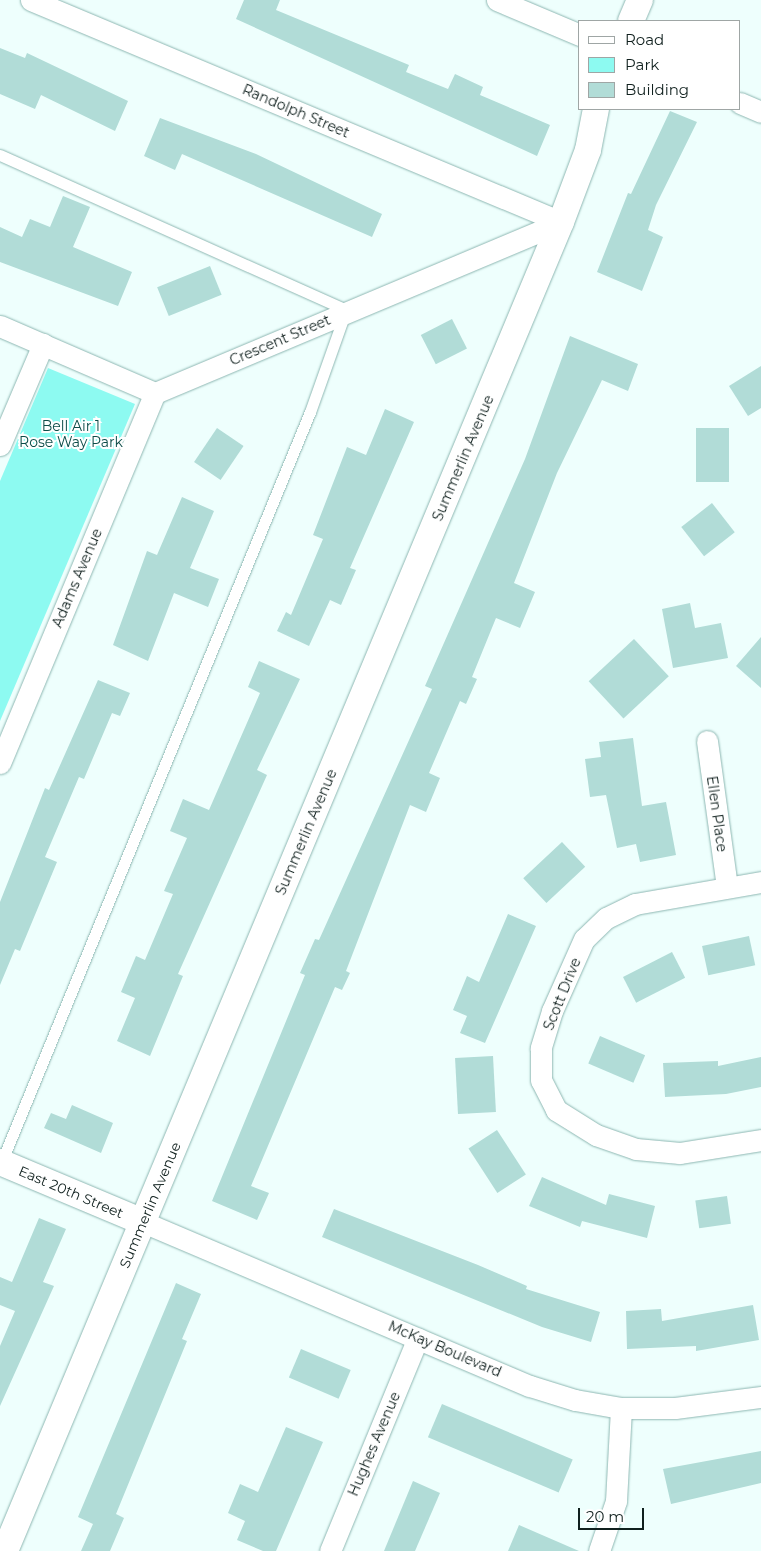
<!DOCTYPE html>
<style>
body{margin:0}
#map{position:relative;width:761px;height:1551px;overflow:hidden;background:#eefffd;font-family:Montserrat,sans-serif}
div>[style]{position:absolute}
.green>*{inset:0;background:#8dfaf1}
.building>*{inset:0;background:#b1dcd7;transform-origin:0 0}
.roads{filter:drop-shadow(0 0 1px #8db7b2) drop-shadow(0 0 1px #8db7b2)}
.service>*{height:11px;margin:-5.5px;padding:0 5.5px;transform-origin:5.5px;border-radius:5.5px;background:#fff}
.minor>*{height:21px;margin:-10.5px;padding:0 10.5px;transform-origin:10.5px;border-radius:10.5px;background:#fff}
.tertiary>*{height:26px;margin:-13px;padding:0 13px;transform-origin:13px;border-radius:13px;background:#fff}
span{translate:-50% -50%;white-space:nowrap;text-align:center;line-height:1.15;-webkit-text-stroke:4px #fff;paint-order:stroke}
.street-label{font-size:14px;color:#10201e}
.park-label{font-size:14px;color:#0c4c48}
.legend{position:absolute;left:578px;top:20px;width:162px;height:90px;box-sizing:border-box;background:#fff;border:1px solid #9fa6a5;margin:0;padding:6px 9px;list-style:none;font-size:15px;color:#10201e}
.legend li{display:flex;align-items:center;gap:10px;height:25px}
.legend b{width:25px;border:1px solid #9fa6a5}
.scale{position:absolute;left:578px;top:1508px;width:66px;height:22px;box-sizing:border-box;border:2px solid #10201e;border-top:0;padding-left:6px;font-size:15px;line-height:18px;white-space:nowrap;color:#10201e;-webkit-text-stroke:4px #fff;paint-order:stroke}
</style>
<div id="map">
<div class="green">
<div style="clip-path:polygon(48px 368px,135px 404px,0 721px,0 481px)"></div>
</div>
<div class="building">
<div style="clip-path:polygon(244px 0,280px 0,276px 10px,409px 65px,406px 72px,448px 89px,455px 74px,483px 87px,480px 95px,550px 125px,537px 156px,236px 19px)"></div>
<div style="clip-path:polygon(0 48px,25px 58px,27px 53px,128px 101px,115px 131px,41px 95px,35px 109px,0 94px)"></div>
<div style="clip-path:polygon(670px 111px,697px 122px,656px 205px,648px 230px,663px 237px,642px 291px,597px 272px,628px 193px,631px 194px)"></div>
<div style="clip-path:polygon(160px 118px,256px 154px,382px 214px,372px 237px,182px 154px,175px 170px,144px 156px)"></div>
<div style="clip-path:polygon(63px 196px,90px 207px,73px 247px,132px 272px,118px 306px,0 262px,0 227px,22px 237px,30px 219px,50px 227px)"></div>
<div style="left:210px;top:266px;width:31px;height:57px;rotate:68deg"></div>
<div style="left:452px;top:319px;width:33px;height:35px;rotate:63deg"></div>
<div style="clip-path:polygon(570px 336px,638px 364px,628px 391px,602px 380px,557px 473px,514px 583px,535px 592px,520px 628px,496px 618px,472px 677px,477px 679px,466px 704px,460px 701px,429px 773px,440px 778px,426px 812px,410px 805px,346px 971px,350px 973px,342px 990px,335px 987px,251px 1186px,269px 1193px,257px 1220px,212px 1201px,305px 975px,300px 973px,315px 939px,319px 940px,432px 689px,425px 686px,525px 459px)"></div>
<div style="clip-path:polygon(761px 366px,761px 408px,748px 416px,729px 386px)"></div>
<div style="clip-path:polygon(385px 409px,414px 422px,350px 568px,356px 570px,341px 605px,330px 600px,309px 646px,277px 631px,286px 612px,291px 615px,323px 539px,313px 535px,347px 447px,366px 455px)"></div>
<div style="left:217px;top:428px;width:32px;height:41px;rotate:34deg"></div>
<div style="left:696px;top:428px;width:33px;height:54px"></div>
<div style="clip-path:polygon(182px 497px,214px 511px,190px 568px,219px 579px,208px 607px,174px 593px,148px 661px,113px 645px,147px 551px,157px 555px)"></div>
<div style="left:712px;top:503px;width:37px;height:39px;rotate:52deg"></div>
<div style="clip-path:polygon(690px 603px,695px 628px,721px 623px,728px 658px,673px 668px,662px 609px)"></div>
<div style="clip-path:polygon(761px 637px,761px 688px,736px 666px)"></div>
<div style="left:634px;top:639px;width:51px;height:62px;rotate:47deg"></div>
<div style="clip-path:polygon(259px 661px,300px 679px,257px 770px,267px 775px,178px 974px,183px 976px,150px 1056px,117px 1041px,135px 998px,121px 992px,136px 956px,145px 960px,173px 894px,164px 891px,187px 838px,170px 831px,183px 799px,209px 810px,260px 693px,248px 687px)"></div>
<div style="clip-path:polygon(98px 680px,130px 693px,120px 716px,112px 713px,84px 779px,79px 777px,45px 857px,57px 862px,20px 951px,15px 949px,0 985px,0 902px,45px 788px,49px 790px)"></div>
<div style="clip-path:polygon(633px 738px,642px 806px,666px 802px,676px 855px,640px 862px,636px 844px,617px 848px,606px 795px,590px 797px,585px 759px,601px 757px,599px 742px)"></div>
<div style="left:562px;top:842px;width:34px;height:53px;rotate:47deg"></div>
<div style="clip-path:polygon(508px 914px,536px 926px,485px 1043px,460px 1033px,467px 1016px,453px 1010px,467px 976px,479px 982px)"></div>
<div style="left:749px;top:936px;width:30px;height:48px;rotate:78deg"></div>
<div style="left:672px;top:952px;width:29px;height:55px;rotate:63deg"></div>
<div style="left:600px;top:1036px;width:49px;height:30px;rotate:23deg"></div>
<div style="left:493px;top:1056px;width:56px;height:38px;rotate:87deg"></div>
<div style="clip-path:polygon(761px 1057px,761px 1087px,726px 1094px,665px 1097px,663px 1063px,718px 1061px,718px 1066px)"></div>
<div style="clip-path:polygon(72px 1105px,113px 1123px,101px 1153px,44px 1128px,51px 1113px,66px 1119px)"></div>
<div style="left:497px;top:1130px;width:53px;height:34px;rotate:57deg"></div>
<div style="clip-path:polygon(542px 1177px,606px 1205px,609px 1194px,655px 1206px,647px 1238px,582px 1221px,580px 1227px,529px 1206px)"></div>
<div style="left:727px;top:1196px;width:28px;height:32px;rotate:82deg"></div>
<div style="clip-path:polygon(334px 1209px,478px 1265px,527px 1286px,526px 1289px,600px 1312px,591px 1342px,542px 1327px,322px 1237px)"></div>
<div style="clip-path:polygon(39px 1218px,66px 1229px,43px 1282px,54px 1286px,0 1406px,0 1346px,15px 1311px,0 1305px,0 1277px,12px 1282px)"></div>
<div style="clip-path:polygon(176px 1283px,201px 1294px,182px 1339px,187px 1341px,116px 1514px,124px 1518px,110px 1551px,81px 1551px,93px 1524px,78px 1517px)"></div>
<div style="clip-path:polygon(753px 1305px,759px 1340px,696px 1351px,696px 1346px,627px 1349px,626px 1311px,661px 1309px,662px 1321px)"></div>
<div style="left:301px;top:1349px;width:54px;height:31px;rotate:23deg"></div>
<div style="left:442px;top:1404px;width:142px;height:36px;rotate:23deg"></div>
<div style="clip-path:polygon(286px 1427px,323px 1442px,276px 1551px,263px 1551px,237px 1540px,245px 1521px,228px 1513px,240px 1484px,258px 1492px)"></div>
<div style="clip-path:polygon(761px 1451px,761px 1483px,671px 1504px,663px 1469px)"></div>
<div style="clip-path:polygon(413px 1481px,440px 1493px,415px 1551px,384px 1551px)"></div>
<div style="clip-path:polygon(519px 1525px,579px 1551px,508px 1551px)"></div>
</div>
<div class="roads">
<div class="service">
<div style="left:0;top:155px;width:382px;rotate:24.1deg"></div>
<div style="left:1px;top:1163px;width:812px;rotate:-67.64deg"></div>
<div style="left:310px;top:412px;width:105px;rotate:-70.5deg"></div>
</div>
<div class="minor">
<div style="left:31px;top:0;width:575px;rotate:22.73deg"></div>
<div style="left:497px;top:0;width:90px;rotate:22.9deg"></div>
<div style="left:740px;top:103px;width:23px;rotate:23deg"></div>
<div style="left:0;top:326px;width:169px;rotate:23.4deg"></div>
<div style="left:155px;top:393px;width:441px;rotate:-22.8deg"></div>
<div style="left:0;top:445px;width:110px;rotate:-66.9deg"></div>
<div style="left:707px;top:741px;width:147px;rotate:82.2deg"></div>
<div style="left:0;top:763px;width:401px;rotate:-67.3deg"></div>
<div style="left:761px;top:882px;width:128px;rotate:170.1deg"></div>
<div style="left:635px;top:904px;width:32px;rotate:154deg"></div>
<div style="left:606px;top:918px;width:30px;rotate:136deg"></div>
<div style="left:584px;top:939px;width:79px;rotate:114deg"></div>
<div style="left:552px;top:1011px;width:39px;rotate:107deg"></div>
<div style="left:541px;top:1048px;width:32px;rotate:90deg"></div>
<div style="left:541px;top:1080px;width:34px;rotate:63deg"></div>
<div style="left:556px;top:1110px;width:47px;rotate:32deg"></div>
<div style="left:596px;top:1135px;width:42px;rotate:19.3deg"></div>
<div style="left:636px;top:1149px;width:44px;rotate:5.2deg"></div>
<div style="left:680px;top:1153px;width:82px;rotate:-9.1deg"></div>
<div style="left:143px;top:1222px;width:420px;rotate:23deg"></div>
<div style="left:530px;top:1386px;width:47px;rotate:17.3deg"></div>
<div style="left:575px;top:1400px;width:47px;rotate:9.9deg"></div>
<div style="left:621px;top:1408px;width:54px"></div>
<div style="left:675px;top:1408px;width:87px;rotate:-7.3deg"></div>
<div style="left:330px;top:1551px;width:230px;rotate:-67.6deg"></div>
<div style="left:599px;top:1551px;width:53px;rotate:-71.2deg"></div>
<div style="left:616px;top:1501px;width:93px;rotate:-86.9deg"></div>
</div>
<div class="tertiary">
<div style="left:631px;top:21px;width:23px;rotate:-67deg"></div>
<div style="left:0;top:1162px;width:155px;rotate:22.8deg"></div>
<div style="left:5px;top:1551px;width:1441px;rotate:-67.3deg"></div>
<div style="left:561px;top:222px;width:77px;rotate:-69.4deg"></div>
<div style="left:588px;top:150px;width:42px;rotate:-79deg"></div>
</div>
</div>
<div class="street-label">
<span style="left:296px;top:111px;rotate:23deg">Randolph Street</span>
<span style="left:280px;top:340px;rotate:-23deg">Crescent Street</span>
<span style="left:463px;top:458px;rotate:-67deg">Summerlin Avenue</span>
<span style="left:77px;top:578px;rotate:-67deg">Adams Avenue</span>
<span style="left:717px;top:814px;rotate:82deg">Ellen Place</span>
<span style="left:306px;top:832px;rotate:-67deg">Summerlin Avenue</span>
<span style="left:562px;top:994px;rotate:-68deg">Scott Drive</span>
<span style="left:71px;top:1192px;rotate:23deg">East 20th Street</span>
<span style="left:150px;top:1205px;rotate:-67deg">Summerlin Avenue</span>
<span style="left:445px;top:1349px;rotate:23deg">McKay Boulevard</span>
<span style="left:374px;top:1444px;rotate:-67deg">Hughes Avenue</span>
</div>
<div class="park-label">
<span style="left:71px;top:434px">Bell Air 1<br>Rose Way Park</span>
</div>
<ul class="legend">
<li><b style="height:6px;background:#fff"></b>Road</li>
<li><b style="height:14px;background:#8dfaf1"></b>Park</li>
<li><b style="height:14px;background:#b1dcd7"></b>Building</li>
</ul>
<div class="scale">20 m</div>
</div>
